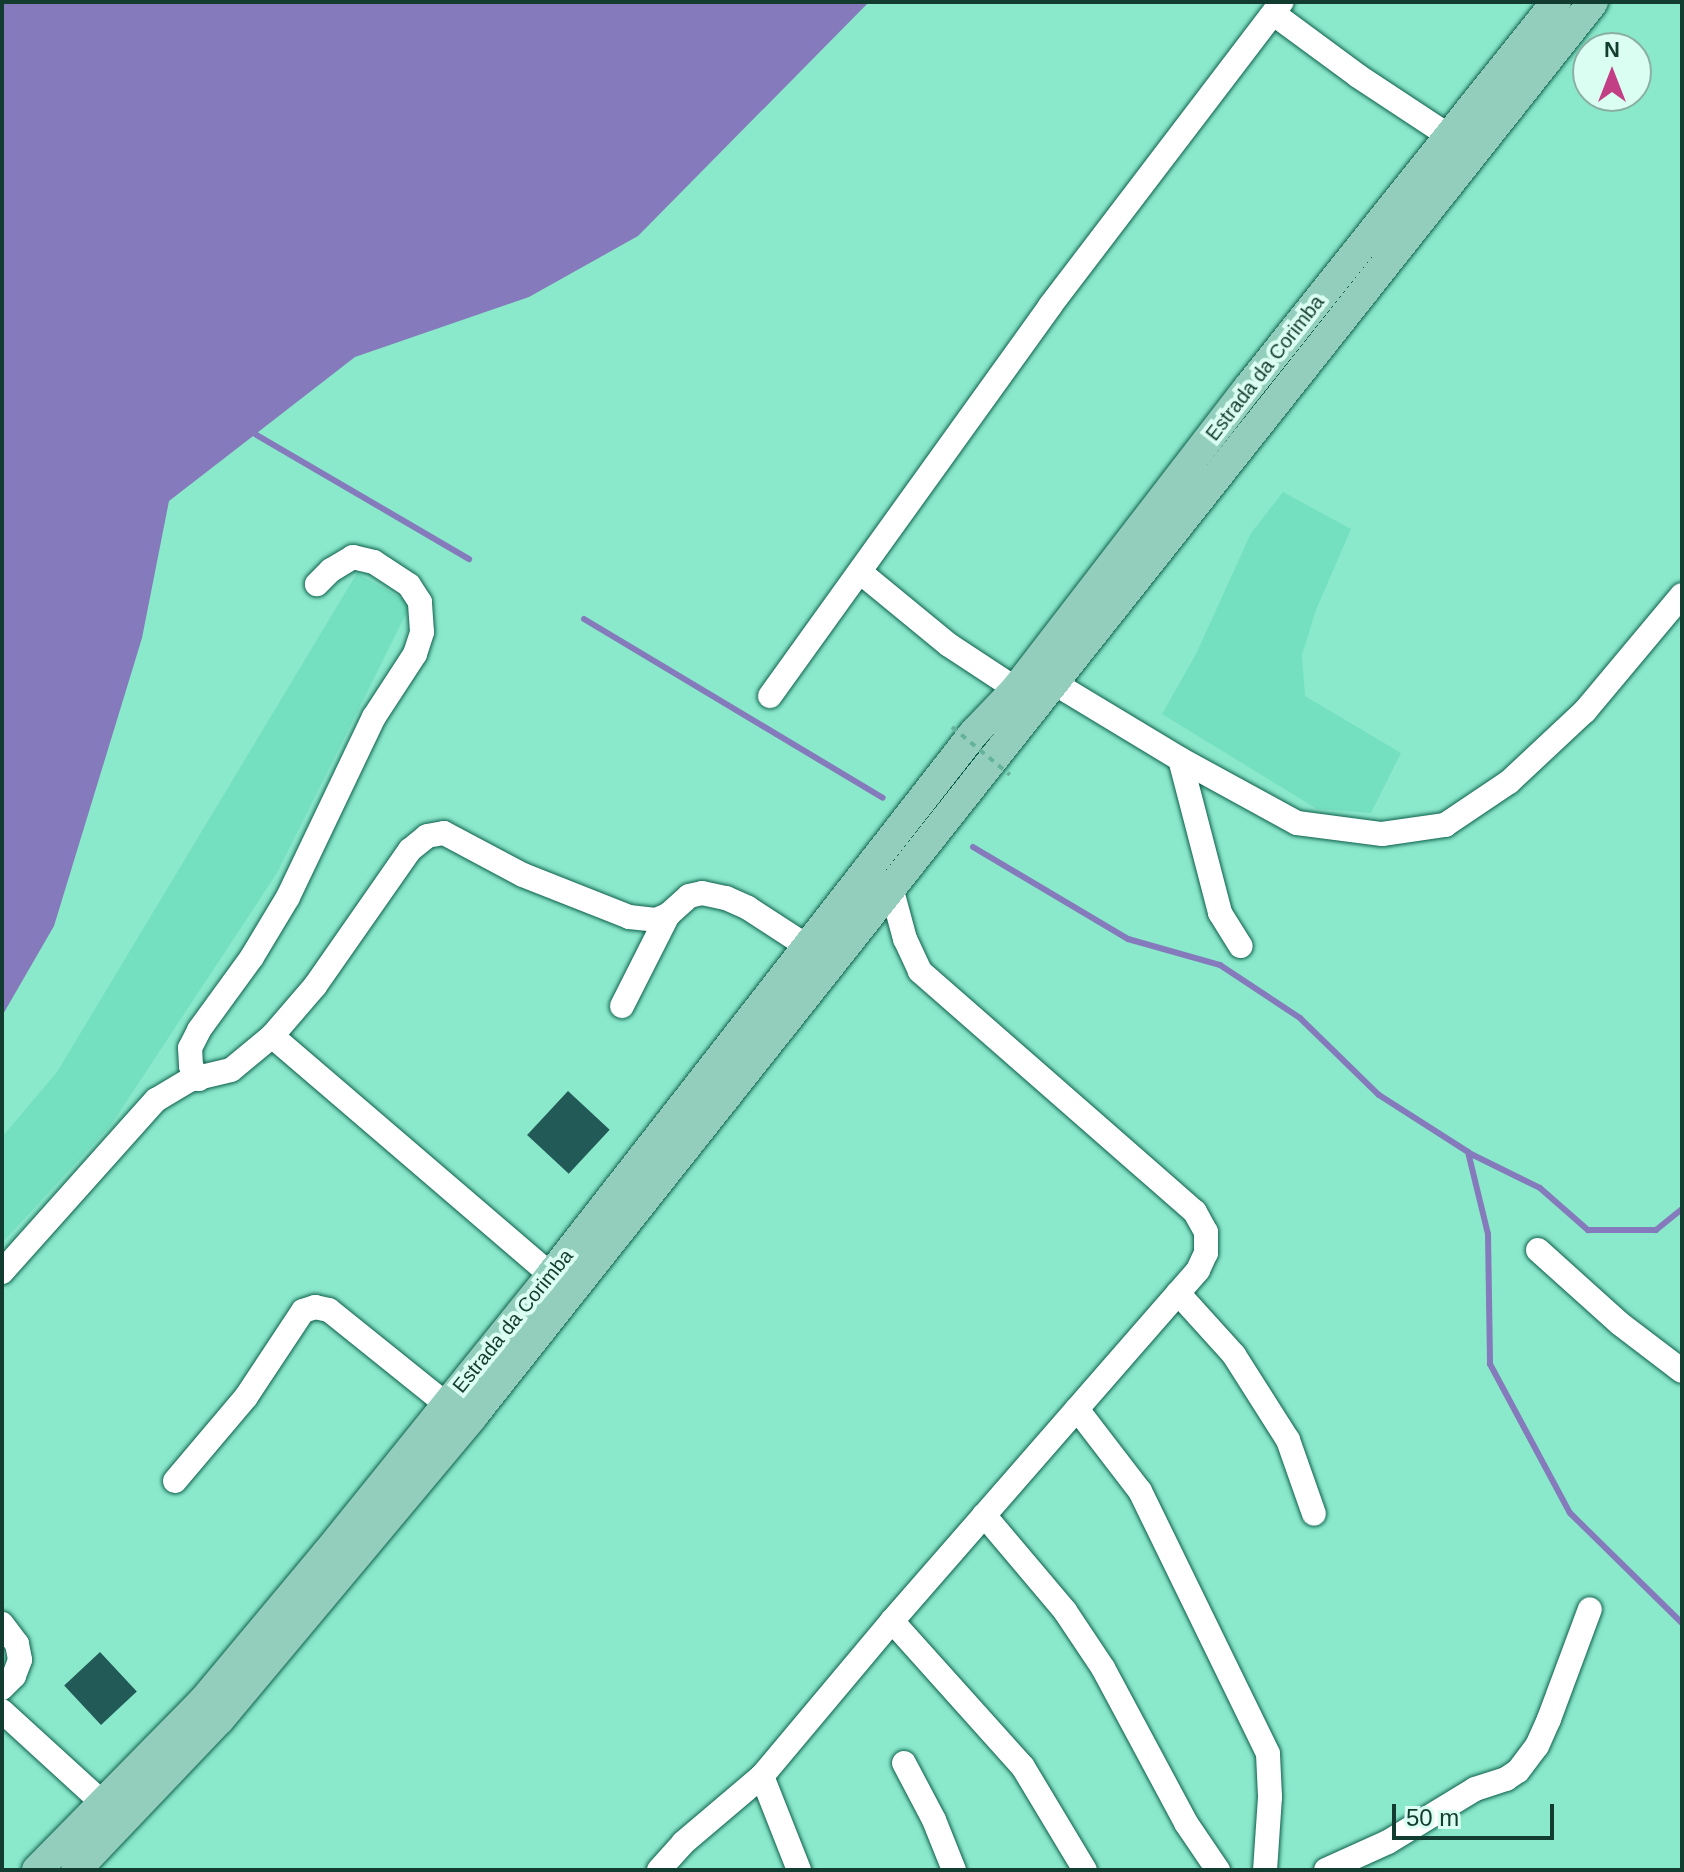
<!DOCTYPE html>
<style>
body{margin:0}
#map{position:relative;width:1684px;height:1872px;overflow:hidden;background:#8be9cb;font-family:Helvetica,sans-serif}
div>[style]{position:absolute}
.built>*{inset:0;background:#75e0bf}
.water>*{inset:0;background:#857abb}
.stream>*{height:6px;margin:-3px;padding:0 3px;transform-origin:3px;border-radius:3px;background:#857abb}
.building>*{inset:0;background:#225a57;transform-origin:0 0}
.roads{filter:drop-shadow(0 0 2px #0d5f4b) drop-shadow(0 0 2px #0d5f4b)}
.minor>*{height:24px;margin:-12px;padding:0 12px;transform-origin:12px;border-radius:12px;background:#fff}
.major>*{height:30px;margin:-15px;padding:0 15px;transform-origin:15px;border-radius:15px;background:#93cebc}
.path-bridge>*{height:4px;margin-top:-2px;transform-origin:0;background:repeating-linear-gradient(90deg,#65b29a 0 6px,transparent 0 12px)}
span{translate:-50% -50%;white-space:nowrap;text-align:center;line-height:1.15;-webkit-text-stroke:8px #dafef1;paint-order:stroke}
.street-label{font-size:20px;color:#133c30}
.frame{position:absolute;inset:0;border:4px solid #133c30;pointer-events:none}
.north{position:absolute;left:1572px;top:32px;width:80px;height:80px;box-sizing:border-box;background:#dafef1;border:2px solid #8ab0a4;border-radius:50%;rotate:0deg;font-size:22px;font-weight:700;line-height:32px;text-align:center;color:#133c30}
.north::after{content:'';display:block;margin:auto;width:28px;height:36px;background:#c23f85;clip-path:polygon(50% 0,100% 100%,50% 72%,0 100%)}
.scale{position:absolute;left:1392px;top:1804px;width:162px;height:36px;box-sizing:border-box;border:4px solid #133c30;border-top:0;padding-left:10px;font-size:24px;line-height:28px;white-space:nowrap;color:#133c30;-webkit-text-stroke:6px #dafef1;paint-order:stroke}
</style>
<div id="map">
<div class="built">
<div style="clip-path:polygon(1283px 492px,1351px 529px,1316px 610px,1302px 655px,1305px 696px,1401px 753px,1371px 813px,1317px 809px,1162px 714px,1196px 654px,1251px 533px)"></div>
<div style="clip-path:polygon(357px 573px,411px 604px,277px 873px,111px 1125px,2px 1243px,2px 1137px,57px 1072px)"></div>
</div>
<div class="water">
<div style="clip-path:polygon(2px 2px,869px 2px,638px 236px,529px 297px,355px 357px,169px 501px,142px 638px,54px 926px,2px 1016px)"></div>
</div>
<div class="stream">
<div style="left:255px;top:434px;width:248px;rotate:30.3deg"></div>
<div style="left:584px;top:619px;width:348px;rotate:30.9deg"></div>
<div style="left:973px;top:847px;width:180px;rotate:30.7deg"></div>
<div style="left:1128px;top:939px;width:96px;rotate:15.8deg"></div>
<div style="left:1220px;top:965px;width:96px;rotate:33.5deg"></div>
<div style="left:1300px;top:1018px;width:110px;rotate:44.3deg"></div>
<div style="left:1379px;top:1095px;width:106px;rotate:32.6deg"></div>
<div style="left:1468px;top:1152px;width:84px;rotate:76.3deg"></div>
<div style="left:1488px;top:1234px;width:130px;rotate:89.1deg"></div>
<div style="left:1490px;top:1364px;width:169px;rotate:61.8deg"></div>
<div style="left:1570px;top:1513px;width:157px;rotate:44.5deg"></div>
<div style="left:1469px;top:1153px;width:79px;rotate:26.2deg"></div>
<div style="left:1540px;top:1188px;width:64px;rotate:41.2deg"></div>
<div style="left:1588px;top:1230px;width:68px"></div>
<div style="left:1656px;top:1230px;width:33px;rotate:-39deg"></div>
</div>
<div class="building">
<div style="left:568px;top:1091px;width:57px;height:60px;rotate:43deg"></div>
<div style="left:100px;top:1652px;width:54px;height:49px;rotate:47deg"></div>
</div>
<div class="roads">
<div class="minor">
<div style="left:1274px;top:14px;width:104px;rotate:36.4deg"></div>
<div style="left:1358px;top:76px;width:109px;rotate:33.4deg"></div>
<div style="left:860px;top:572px;width:115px;rotate:39.4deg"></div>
<div style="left:949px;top:645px;width:80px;rotate:33.3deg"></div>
<div style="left:1054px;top:683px;width:147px;rotate:31.1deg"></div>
<div style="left:1180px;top:759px;width:133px;rotate:28.7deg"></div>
<div style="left:1297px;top:823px;width:86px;rotate:7.4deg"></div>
<div style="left:1382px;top:834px;width:64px;rotate:-8.1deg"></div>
<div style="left:1445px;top:825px;width:77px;rotate:-33.9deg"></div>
<div style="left:1509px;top:782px;width:104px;rotate:-43.1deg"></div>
<div style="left:1585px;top:711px;width:151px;rotate:-50.1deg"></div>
<div style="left:770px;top:696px;width:480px;rotate:-54.3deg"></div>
<div style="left:1050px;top:306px;width:382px;rotate:-52.7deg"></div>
<div style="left:1180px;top:759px;width:159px;rotate:75.4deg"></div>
<div style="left:1220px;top:913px;width:39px;rotate:58deg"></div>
<div style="left:622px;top:1006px;width:102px;rotate:-63.2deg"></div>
<div style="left:272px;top:1036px;width:367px;rotate:40.6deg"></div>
<div style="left:199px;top:1079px;width:15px;rotate:-122deg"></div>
<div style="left:191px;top:1066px;width:18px;rotate:-93deg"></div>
<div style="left:190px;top:1048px;width:20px;rotate:-63deg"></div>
<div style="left:199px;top:1030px;width:90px;rotate:-54deg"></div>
<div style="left:252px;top:957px;width:70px;rotate:-59deg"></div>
<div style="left:288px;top:897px;width:199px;rotate:-64.5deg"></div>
<div style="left:374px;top:717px;width:75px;rotate:-56.9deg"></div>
<div style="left:415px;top:654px;width:23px;rotate:-72deg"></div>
<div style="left:422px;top:632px;width:30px;rotate:-94deg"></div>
<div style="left:420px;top:602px;width:20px;rotate:-123deg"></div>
<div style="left:409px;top:585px;width:42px;rotate:-146.7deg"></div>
<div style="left:374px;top:562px;width:22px;rotate:-167deg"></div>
<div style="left:353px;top:557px;width:26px;rotate:149deg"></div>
<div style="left:331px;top:570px;width:20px;rotate:135deg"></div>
<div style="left:1538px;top:1250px;width:109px;rotate:42deg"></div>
<div style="left:1619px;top:1323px;width:79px;rotate:37.3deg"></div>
<div style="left:2px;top:1272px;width:231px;rotate:-48.2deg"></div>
<div style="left:156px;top:1100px;width:39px;rotate:-31deg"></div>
<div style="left:189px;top:1080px;width:43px;rotate:-13.4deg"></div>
<div style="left:231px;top:1070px;width:53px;rotate:-39.7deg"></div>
<div style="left:272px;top:1036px;width:66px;rotate:-49.3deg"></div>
<div style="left:315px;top:986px;width:166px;rotate:-55.1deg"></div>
<div style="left:410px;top:850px;width:22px;rotate:-39deg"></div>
<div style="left:427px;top:836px;width:17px;rotate:-10deg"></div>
<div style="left:444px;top:833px;width:89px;rotate:28deg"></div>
<div style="left:523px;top:875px;width:114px;rotate:21.6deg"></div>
<div style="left:629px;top:917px;width:27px;rotate:6deg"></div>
<div style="left:656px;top:920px;width:13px;rotate:-23deg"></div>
<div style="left:668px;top:915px;width:28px;rotate:-42deg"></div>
<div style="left:689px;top:896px;width:13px;rotate:-13deg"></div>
<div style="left:702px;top:893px;width:25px;rotate:12deg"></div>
<div style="left:726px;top:898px;width:24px;rotate:24deg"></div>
<div style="left:748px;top:908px;width:72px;rotate:33deg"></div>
<div style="left:1178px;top:1293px;width:84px;rotate:47.9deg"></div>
<div style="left:1234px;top:1355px;width:101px;rotate:57.6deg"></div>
<div style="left:1288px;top:1440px;width:78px;rotate:70.6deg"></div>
<div style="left:1077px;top:1409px;width:103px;rotate:52.5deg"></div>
<div style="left:1140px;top:1491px;width:292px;rotate:64deg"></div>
<div style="left:1268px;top:1754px;width:43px;rotate:87.3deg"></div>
<div style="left:1270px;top:1797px;width:73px;rotate:93.9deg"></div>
<div style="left:175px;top:1481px;width:110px;rotate:-49.8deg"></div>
<div style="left:246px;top:1397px;width:103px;rotate:-56.5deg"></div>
<div style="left:303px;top:1311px;width:13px;rotate:-18deg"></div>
<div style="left:315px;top:1307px;width:14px;rotate:12deg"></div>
<div style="left:329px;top:1310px;width:150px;rotate:38.8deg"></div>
<div style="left:984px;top:1515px;width:126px;rotate:49.8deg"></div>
<div style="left:1065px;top:1611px;width:69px;rotate:56.3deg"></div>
<div style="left:1103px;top:1668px;width:176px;rotate:61.8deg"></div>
<div style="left:1186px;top:1823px;width:57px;rotate:55.8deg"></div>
<div style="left:892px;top:1621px;width:196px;rotate:48.1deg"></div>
<div style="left:1023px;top:1767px;width:120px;rotate:59deg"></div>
<div style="left:2px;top:1624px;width:25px;rotate:53deg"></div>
<div style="left:17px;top:1644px;width:16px;rotate:79deg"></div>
<div style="left:20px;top:1660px;width:17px;rotate:111deg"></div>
<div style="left:14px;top:1676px;width:17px;rotate:135deg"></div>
<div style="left:2px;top:1711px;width:138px;rotate:42.4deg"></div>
<div style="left:904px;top:1763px;width:64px;rotate:62.2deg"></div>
<div style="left:934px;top:1820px;width:54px;rotate:68.2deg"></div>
<div style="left:659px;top:1870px;width:36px;rotate:-48deg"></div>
<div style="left:683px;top:1843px;width:104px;rotate:-40.3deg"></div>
<div style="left:799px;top:1870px;width:101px;rotate:-111.5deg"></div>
<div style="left:762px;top:1776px;width:202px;rotate:-50deg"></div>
<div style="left:892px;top:1621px;width:466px;rotate:-48.9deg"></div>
<div style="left:1198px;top:1270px;width:19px;rotate:-65deg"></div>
<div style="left:1206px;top:1253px;width:21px;rotate:-90deg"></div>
<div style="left:1206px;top:1232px;width:23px;rotate:-119deg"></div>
<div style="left:1195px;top:1212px;width:366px;rotate:-138.8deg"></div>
<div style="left:920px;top:971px;width:35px;rotate:-115deg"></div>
<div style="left:905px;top:939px;width:54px;rotate:-105.1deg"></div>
<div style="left:1326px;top:1870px;width:68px;rotate:-24.3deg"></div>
<div style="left:1388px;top:1842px;width:102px;rotate:-31.3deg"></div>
<div style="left:1475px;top:1789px;width:33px;rotate:-18deg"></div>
<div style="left:1506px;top:1779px;width:14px;rotate:-34deg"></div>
<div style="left:1518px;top:1771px;width:31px;rotate:-53deg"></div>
<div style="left:1537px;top:1746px;width:30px;rotate:-66deg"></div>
<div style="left:1549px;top:1719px;width:117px;rotate:-69.6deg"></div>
</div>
<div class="major">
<div style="left:37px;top:1870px;width:238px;rotate:-45.5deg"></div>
<div style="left:204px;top:1700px;width:192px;rotate:-50.1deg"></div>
<div style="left:327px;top:1553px;width:357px;rotate:-51.1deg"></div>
<div style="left:551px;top:1275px;width:688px;rotate:-52.03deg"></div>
<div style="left:974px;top:733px;width:61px;rotate:-46.3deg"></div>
<div style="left:1016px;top:689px;width:380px;rotate:-52.4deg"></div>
<div style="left:1248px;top:388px;width:494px;rotate:-51.4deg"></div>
<div style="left:76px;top:1870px;width:207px;rotate:-46.4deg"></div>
<div style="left:219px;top:1720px;width:395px;rotate:-50.1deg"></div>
<div style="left:472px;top:1417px;width:1805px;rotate:-51.61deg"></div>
</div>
</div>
<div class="path-bridge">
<div style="left:952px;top:727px;width:75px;rotate:39.6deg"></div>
</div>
<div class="street-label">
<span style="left:1265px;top:368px;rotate:-52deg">Estrada da Corimba</span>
<span style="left:513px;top:1321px;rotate:-51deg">Estrada da Corimba</span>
</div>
<div class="frame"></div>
<div class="north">N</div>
<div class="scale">50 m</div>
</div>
